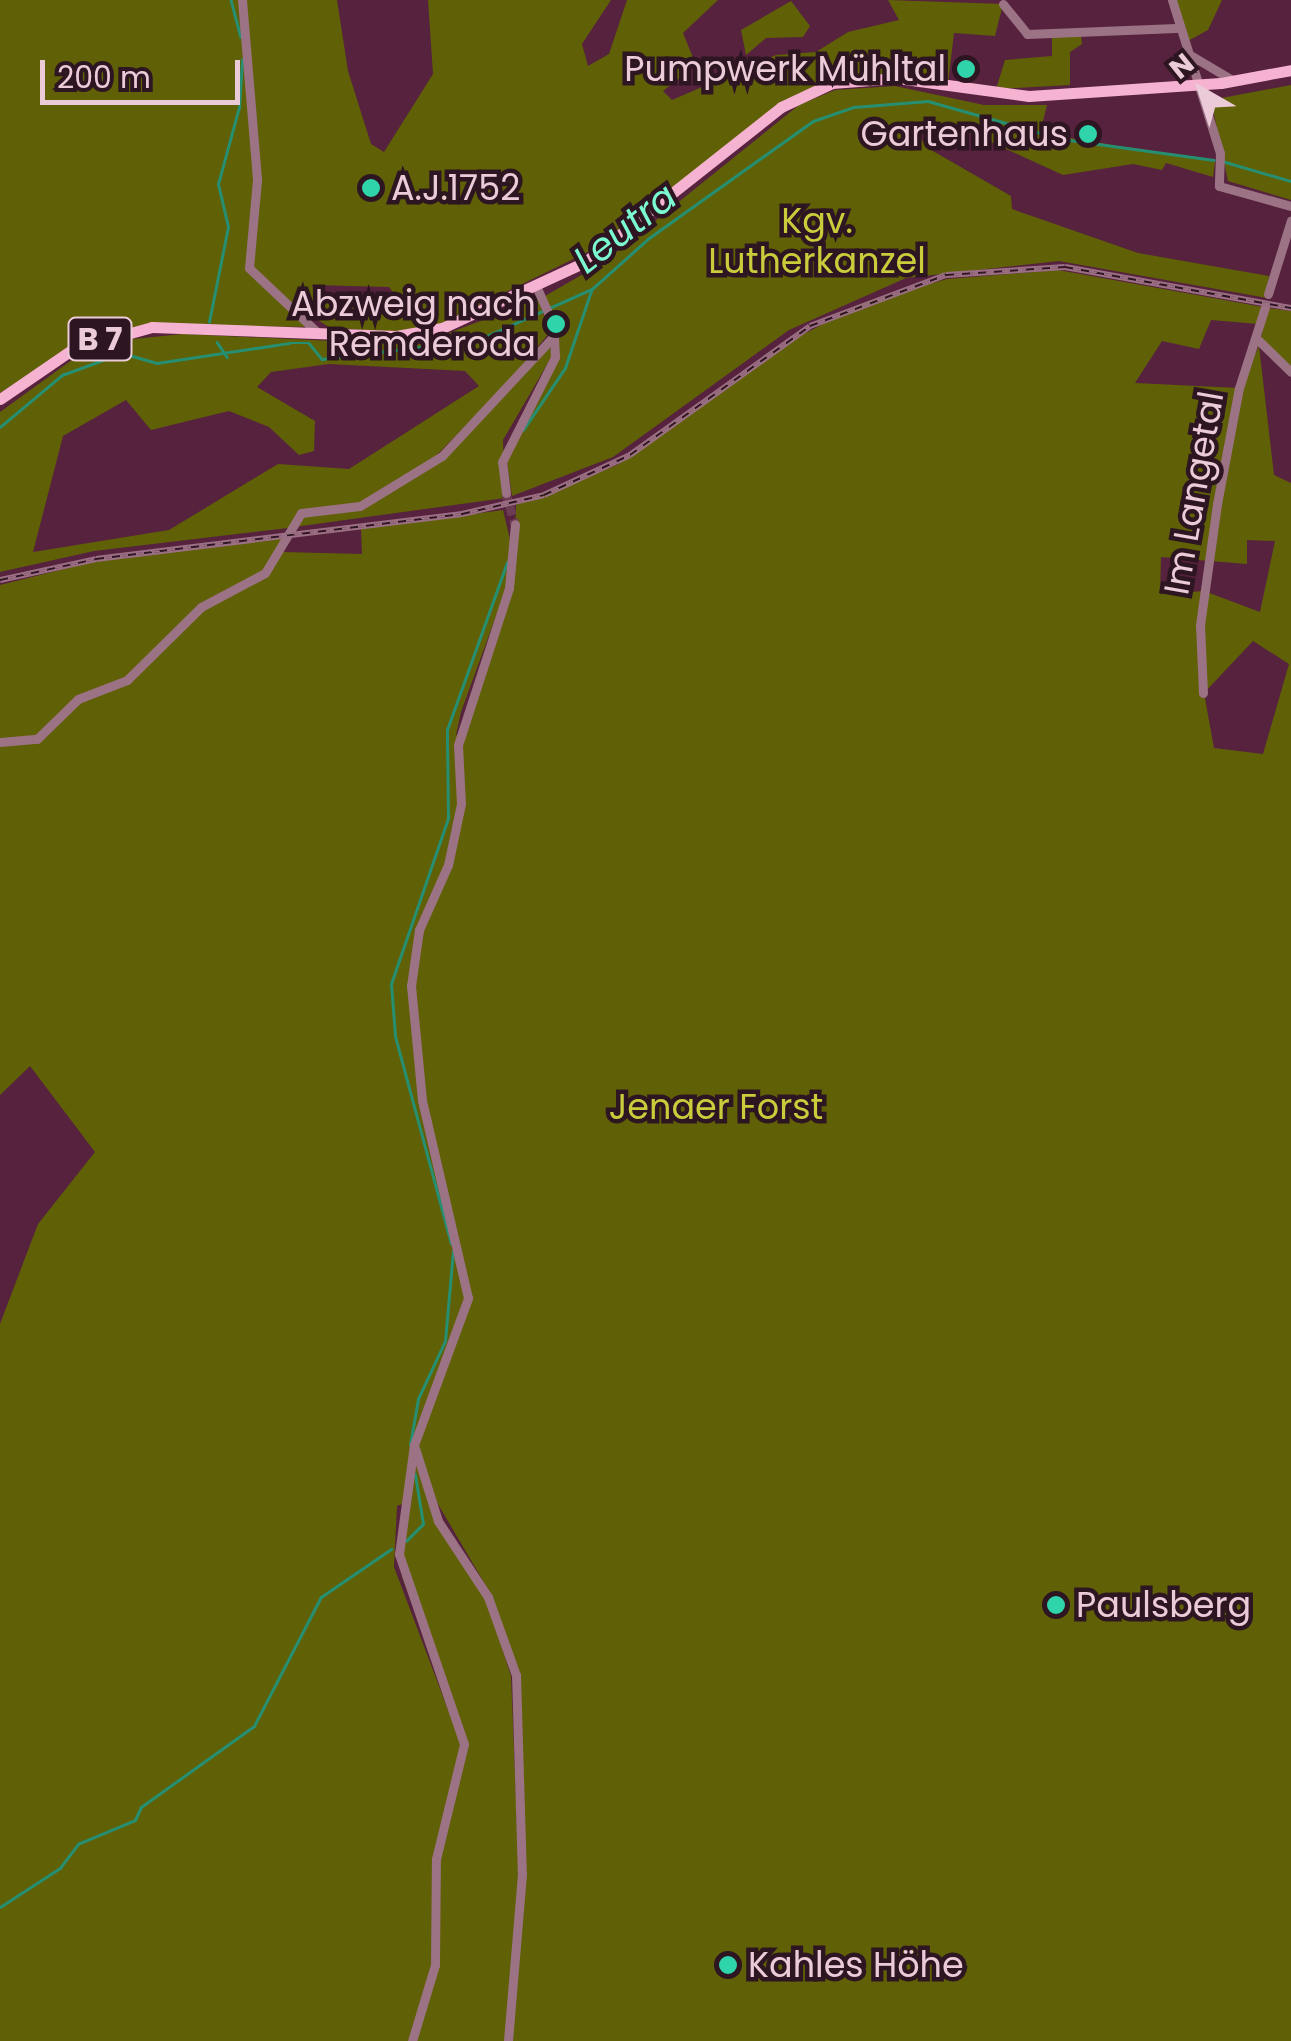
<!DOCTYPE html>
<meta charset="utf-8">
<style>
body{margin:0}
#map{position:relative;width:1291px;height:2041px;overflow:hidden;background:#56223d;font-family:Poppins,sans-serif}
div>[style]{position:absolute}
.green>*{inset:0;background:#606006}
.stream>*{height:2.5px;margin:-1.25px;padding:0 1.25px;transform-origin:1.25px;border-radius:1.25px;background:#268f72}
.minor-tunnel>*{height:9px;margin-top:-4.5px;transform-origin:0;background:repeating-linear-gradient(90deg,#6c3b54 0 9px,transparent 0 13.5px)}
.minor>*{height:9px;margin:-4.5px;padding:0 4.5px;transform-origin:4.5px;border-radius:4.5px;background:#9c7285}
.major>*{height:11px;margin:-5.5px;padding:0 5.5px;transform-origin:5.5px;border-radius:5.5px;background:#f6b2d1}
.rail>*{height:6px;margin-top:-3px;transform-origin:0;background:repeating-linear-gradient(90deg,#2d1521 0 8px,#9b6f84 0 16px);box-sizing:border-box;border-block:2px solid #9b6f84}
.dots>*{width:28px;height:28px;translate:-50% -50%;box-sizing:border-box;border:5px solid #2d1521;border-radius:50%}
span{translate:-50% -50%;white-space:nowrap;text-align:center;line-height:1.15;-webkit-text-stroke:9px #2d1521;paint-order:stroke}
.shield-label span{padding:2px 8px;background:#2d1521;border:2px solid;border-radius:8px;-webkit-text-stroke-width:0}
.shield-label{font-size:32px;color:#eccbd9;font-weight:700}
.poi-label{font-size:35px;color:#eccbd9}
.right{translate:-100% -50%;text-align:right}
.left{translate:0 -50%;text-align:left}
.park-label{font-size:35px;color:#cacc3c}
.street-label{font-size:35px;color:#eccbd9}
.water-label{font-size:38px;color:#7bfad2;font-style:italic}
.north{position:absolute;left:1151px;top:40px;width:100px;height:100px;-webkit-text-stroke:8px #2d1521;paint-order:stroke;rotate:321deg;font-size:28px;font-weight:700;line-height:40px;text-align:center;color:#eccbd9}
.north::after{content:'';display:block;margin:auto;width:35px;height:45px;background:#eccbd9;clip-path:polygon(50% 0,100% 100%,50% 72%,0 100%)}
.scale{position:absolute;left:40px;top:60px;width:200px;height:45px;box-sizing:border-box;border:5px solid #eccbd9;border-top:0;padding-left:12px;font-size:30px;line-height:35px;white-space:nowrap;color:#eccbd9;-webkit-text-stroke:8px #2d1521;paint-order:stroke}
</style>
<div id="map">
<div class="green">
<div style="clip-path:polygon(evenodd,0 0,337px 0,348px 71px,371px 144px,384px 152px,433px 74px,428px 0,611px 0,582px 44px,588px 66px,609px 54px,627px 0,718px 0,683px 33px,696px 65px,663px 91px,672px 100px,776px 55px,816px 52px,848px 32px,899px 20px,888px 0,1003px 4px,995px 36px,954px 33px,948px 83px,895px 74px,814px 86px,592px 250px,438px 325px,396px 333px,329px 327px,267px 289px,310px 327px,153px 325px,72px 347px,0 393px,0 0,312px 285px,389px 287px,395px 295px,386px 307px,351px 308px,316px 298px,312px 285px)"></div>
<div style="clip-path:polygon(1173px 0,1222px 0,1208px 30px,1186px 42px)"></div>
<div style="clip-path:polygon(791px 1px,810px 26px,803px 37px,766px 38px,746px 55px,741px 30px)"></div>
<div style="clip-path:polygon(1081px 34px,1082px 44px,1070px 52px,1070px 85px,996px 89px,1005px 60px,1052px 56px,1052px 36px)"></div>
<div style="clip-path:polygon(1291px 85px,1291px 200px,1228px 181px,1211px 100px)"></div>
<div style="clip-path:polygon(895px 86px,984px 105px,1047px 105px,1040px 133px,1215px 162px,1213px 177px,1166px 163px,1162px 170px,1133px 164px,1063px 175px,980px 137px,936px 124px,915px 128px,926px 147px,1011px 196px,1012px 209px,1138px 253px,1269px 276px,1267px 298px,1059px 261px,906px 278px,789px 330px,613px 457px,512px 496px,507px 462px,558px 359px,545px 296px,604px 262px,799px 105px,835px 90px)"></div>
<div style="clip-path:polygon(evenodd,1058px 270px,1263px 307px,1258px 324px,1211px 320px,1199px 349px,1162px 341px,1135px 383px,1239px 388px,1259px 346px,1274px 475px,1291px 483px,1291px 2041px,512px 2041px,525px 1875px,518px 1676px,492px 1596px,432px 1494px,436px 1521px,486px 1598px,511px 1676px,519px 1873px,506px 2041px,414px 2041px,437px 1965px,439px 1859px,465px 1744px,402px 1577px,405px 1503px,397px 1506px,394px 1567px,461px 1744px,434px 1858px,432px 1965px,410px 2041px,0 2041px,0 1324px,38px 1224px,95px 1152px,30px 1066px,0 1095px,0 745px,39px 741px,79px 701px,128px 682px,202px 608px,267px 575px,282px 552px,362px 554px,361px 529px,503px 510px,512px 548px,507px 586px,461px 712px,456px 735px,465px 736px,513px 588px,516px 505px,617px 465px,794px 339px,866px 302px,947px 279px,1058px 270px,1247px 540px,1275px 541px,1260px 612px,1204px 591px,1160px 594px,1161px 557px,1247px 564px,1247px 540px,1058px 270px,1253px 641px,1289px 664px,1263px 754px,1214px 748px,1204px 693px,1253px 641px)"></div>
<div style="clip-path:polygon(evenodd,538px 299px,550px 332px,511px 379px,431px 461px,359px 505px,317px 509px,288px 528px,94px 551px,0 572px,0 412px,76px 357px,123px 340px,183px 334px,417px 345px,538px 299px,329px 364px,465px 371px,479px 386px,349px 469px,278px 464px,169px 530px,33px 552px,63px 436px,126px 400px,151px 430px,229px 411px,269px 427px,299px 455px,314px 451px,315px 421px,257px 387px,271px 372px,329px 364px)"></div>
<div style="clip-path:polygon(1268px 308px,1291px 311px,1291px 370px,1261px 338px)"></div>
<div style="clip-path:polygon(549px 339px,552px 356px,503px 440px,505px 498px,294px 527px,299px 516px,353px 510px,443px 457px)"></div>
<div style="clip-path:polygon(283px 538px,264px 571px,214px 596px,125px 678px,76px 696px,42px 734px,0 740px,0 585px,96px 561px)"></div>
</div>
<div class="stream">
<div style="left:231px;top:0;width:38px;rotate:75deg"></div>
<div style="left:1222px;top:161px;width:72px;rotate:16.2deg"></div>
<div style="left:209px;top:322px;width:97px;rotate:-78.7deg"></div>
<div style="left:228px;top:227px;width:44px;rotate:-103.1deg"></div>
<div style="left:218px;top:184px;width:80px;rotate:-74.7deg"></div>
<div style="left:239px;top:107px;width:47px;rotate:-86.3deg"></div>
<div style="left:217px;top:342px;width:18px;rotate:56deg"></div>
<div style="left:0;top:427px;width:81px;rotate:-40deg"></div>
<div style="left:62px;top:375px;width:64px;rotate:-20.1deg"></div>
<div style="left:122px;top:353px;width:36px;rotate:16deg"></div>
<div style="left:157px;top:363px;width:134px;rotate:-8.6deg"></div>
<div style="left:290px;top:343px;width:19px"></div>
<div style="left:309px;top:343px;width:21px;rotate:51deg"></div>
<div style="left:322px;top:359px;width:157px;rotate:-6.9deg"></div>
<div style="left:478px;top:340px;width:125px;rotate:-24.1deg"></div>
<div style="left:592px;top:289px;width:76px;rotate:-41.8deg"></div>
<div style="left:649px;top:238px;width:201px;rotate:-35.5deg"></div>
<div style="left:813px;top:121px;width:43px;rotate:-18.9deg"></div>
<div style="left:854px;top:107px;width:74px;rotate:-4.6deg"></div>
<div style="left:928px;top:101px;width:139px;rotate:15.8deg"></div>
<div style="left:1062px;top:139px;width:153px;rotate:7.9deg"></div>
<div style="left:523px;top:430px;width:75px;rotate:-55.9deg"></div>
<div style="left:565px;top:368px;width:81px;rotate:-71.3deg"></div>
<div style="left:451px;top:1244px;width:215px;rotate:-105.1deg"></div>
<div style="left:395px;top:1036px;width:52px;rotate:-94.4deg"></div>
<div style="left:391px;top:984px;width:176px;rotate:-71deg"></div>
<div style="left:448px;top:818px;width:88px;rotate:-90.7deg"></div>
<div style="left:447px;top:730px;width:178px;rotate:-70.3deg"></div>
<div style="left:410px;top:1445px;width:47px;rotate:-80.1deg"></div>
<div style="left:418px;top:1399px;width:64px;rotate:-65deg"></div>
<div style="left:445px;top:1341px;width:89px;rotate:-84.9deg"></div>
<div style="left:406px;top:1541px;width:24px;rotate:-45deg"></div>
<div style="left:423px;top:1524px;width:50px;rotate:-99.3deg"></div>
<div style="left:0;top:1907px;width:72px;rotate:-33deg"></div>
<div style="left:60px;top:1868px;width:30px;rotate:-53deg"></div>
<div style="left:78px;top:1844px;width:62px;rotate:-22.8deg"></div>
<div style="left:135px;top:1820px;width:14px;rotate:-65deg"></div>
<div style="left:141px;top:1807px;width:139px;rotate:-35.6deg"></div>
<div style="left:254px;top:1726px;width:145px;rotate:-62.6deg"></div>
<div style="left:321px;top:1597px;width:85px;rotate:-34.4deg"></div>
</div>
<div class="minor-tunnel">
<div style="left:506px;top:493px;width:32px;rotate:74deg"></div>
</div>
<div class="minor">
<div style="left:242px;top:0;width:181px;rotate:85.2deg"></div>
<div style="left:257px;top:180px;width:88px;rotate:95.2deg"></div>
<div style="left:249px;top:268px;width:93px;rotate:43.3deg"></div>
<div style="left:1172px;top:0;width:160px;rotate:72.6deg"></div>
<div style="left:1220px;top:153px;width:33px;rotate:92deg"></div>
<div style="left:1219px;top:186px;width:75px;rotate:15.5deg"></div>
<div style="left:1003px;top:4px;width:38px;rotate:51deg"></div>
<div style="left:1027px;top:34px;width:149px;rotate:-2.3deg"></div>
<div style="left:1192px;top:56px;width:49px;rotate:30.8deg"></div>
<div style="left:1268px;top:294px;width:77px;rotate:-72.7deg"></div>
<div style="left:1257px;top:339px;width:47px;rotate:44.1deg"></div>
<div style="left:506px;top:493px;width:31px;rotate:-97deg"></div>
<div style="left:502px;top:462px;width:118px;rotate:-63.2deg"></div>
<div style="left:555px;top:357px;width:33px;rotate:-93deg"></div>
<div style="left:553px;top:324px;width:39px;rotate:-114deg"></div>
<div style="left:1203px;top:693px;width:68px;rotate:-92.5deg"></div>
<div style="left:1200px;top:625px;width:122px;rotate:-82deg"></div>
<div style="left:1217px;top:504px;width:118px;rotate:-79.3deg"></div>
<div style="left:1239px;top:388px;width:85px;rotate:-72.2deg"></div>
<div style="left:0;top:742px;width:37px;rotate:-5deg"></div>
<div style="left:37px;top:739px;width:57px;rotate:-44.3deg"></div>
<div style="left:78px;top:699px;width:53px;rotate:-21.2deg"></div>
<div style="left:127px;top:680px;width:104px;rotate:-44.6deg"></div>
<div style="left:201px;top:607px;width:72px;rotate:-28deg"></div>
<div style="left:265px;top:573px;width:70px;rotate:-59deg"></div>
<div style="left:301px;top:513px;width:59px;rotate:-6.8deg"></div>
<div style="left:360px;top:506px;width:96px;rotate:-31.4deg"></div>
<div style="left:442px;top:456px;width:166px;rotate:-47deg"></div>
<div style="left:415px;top:1448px;width:77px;rotate:72.5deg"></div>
<div style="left:438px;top:1521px;width:91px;rotate:56.7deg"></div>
<div style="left:488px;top:1597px;width:83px;rotate:70.3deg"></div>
<div style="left:516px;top:1675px;width:199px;rotate:88.3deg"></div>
<div style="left:522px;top:1874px;width:168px;rotate:94.8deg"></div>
<div style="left:412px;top:2041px;width:79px;rotate:-73.2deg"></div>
<div style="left:435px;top:1965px;width:106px;rotate:-89.5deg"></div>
<div style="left:436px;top:1859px;width:118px;rotate:-76.3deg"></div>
<div style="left:464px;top:1744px;width:201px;rotate:-108.9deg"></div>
<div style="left:399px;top:1554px;width:110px;rotate:-82.2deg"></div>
<div style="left:414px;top:1445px;width:157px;rotate:-69.8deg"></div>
<div style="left:468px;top:1298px;width:203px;rotate:-103.1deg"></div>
<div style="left:422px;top:1100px;width:115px;rotate:-95.5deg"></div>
<div style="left:411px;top:986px;width:57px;rotate:-81.9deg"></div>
<div style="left:419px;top:930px;width:71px;rotate:-66deg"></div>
<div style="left:448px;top:865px;width:62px;rotate:-78deg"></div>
<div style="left:461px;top:804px;width:59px;rotate:-92.9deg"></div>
<div style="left:458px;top:745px;width:165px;rotate:-72deg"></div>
<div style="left:509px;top:588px;width:64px;rotate:-84.6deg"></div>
</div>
<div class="major">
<div style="left:0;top:399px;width:88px;rotate:-34.4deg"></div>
<div style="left:73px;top:349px;width:82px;rotate:-15.6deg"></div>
<div style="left:152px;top:327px;width:244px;rotate:2.1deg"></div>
<div style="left:396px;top:336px;width:47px;rotate:-9.9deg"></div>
<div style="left:442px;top:328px;width:157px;rotate:-24.8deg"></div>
<div style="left:585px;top:262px;width:250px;rotate:-38.3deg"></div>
<div style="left:781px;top:107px;width:56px;rotate:-25.2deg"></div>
<div style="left:832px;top:83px;width:65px;rotate:-4.4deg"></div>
<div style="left:897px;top:78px;width:133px;rotate:7.8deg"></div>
<div style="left:1029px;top:96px;width:192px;rotate:-3.9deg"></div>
<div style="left:1221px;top:83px;width:71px;rotate:-10.5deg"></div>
</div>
<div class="rail">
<div style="left:0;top:580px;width:98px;rotate:-12.3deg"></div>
<div style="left:96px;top:559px;width:369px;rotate:-7deg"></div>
<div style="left:462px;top:514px;width:84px;rotate:-13deg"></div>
<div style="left:544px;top:495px;width:95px;rotate:-24.9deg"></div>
<div style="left:630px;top:455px;width:221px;rotate:-35.6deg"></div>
<div style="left:810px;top:326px;width:145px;rotate:-20.6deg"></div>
<div style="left:946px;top:275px;width:119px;rotate:-3.8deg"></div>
<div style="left:1065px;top:267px;width:230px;rotate:10.3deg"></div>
</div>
<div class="dots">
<div style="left:966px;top:69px;background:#30d4aa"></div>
<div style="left:1088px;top:134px;background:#30d4aa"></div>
<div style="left:371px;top:188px;background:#30d4aa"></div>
<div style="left:556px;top:324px;background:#30d4aa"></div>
<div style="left:1056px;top:1605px;background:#30d4aa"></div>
<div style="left:728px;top:1965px;background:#30d4aa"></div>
</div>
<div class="shield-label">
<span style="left:100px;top:339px">B 7</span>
</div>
<div class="poi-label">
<span class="right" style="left:946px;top:69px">Pumpwerk Mühltal</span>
<span class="right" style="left:1068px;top:134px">Gartenhaus</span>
<span class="left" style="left:391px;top:188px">A.J.1752</span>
<span class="right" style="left:536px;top:324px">Abzweig nach<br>Remderoda</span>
<span class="left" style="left:1076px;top:1605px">Paulsberg</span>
<span class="left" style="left:748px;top:1965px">Kahles Höhe</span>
</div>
<div class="park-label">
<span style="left:817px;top:241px">Kgv.<br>Lutherkanzel</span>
<span style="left:716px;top:1107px">Jenaer Forst</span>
</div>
<div class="street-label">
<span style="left:1194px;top:493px;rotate:-80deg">Im Langetal</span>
</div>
<div class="water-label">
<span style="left:625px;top:228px;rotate:-38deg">Leutra</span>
</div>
<div class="north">N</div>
<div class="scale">200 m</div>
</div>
